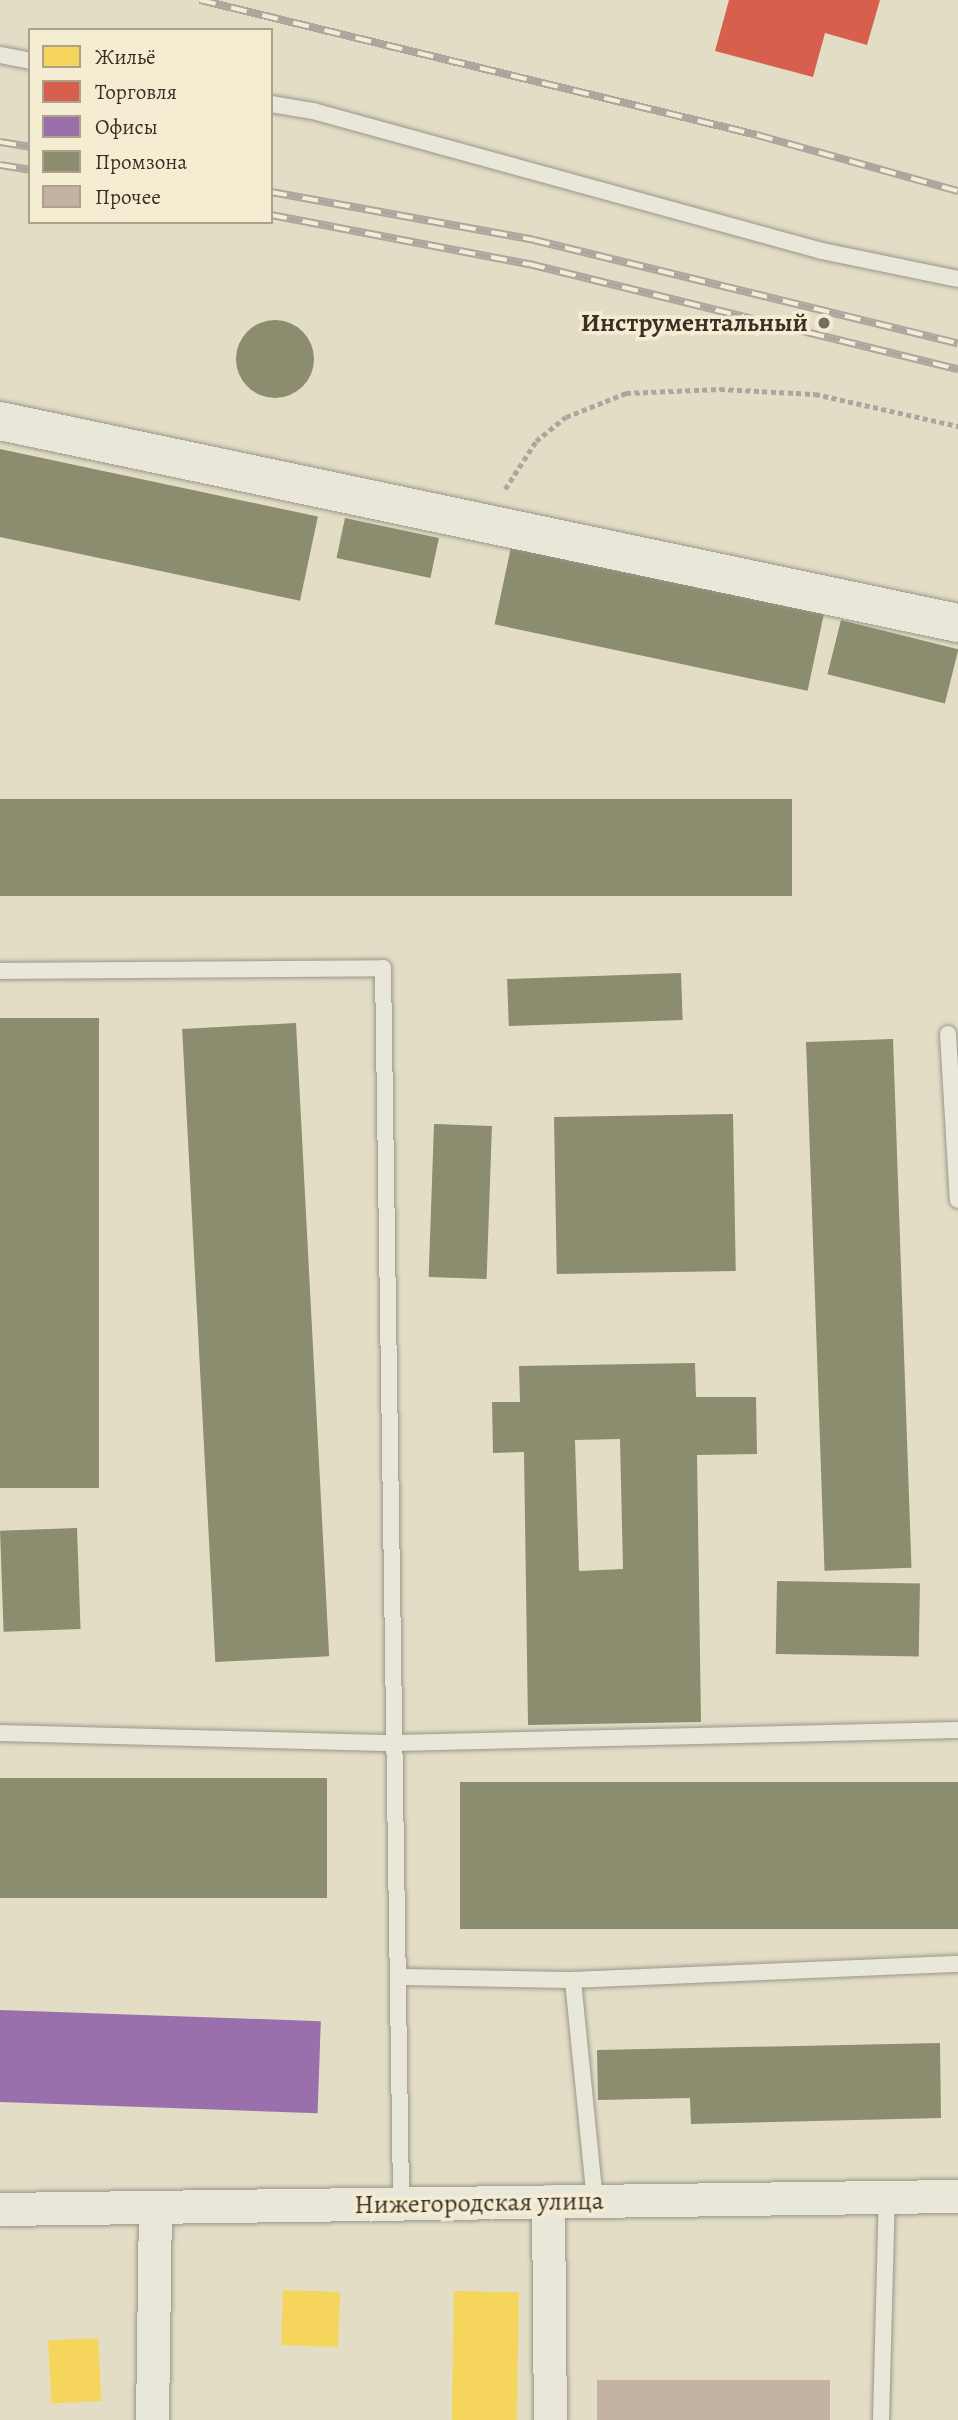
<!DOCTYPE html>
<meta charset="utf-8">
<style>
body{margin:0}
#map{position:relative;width:958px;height:2420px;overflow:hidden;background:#e3ddc6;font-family:Alegreya,serif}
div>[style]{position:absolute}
.homes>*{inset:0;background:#f6d55c;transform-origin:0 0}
.shops>*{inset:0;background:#d6604d}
.offices>*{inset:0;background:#9970ab;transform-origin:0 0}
.industry>*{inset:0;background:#8c8c6e;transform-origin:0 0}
.round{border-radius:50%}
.building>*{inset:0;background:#c4b3a2;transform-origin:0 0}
.path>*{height:4.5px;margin-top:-2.25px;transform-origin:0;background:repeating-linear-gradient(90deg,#aba79e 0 5px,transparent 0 8.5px)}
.roads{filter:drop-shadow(0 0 2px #9a9688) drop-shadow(0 0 2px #9a9688)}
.lane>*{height:16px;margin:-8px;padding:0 8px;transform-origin:8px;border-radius:8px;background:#e9e6da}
.street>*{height:33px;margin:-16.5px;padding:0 16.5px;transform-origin:16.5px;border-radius:16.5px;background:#e9e6da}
.secondary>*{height:38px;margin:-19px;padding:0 19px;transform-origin:19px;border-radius:19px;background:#e9e6da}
.rail>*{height:8px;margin-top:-4px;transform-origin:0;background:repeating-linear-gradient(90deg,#f5edd2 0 16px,#aba79e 0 32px);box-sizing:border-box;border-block:2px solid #aba79e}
.dots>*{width:19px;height:19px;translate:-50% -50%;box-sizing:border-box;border:4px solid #f5edd2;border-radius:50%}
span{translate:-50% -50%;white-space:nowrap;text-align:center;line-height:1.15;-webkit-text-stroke:7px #f5edd2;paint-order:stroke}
.poi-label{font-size:26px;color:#3c3026;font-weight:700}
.right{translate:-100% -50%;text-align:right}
.street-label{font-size:26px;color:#3c3026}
.legend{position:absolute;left:28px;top:28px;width:245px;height:196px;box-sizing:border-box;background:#f5edd2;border:2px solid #aba18d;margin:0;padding:9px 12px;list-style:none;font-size:21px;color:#3c3026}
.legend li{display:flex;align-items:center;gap:14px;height:35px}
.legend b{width:35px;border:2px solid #aba18d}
</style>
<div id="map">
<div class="homes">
<div style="left:283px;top:2290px;width:57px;height:55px;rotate:2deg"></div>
<div style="left:454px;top:2291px;width:65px;height:129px;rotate:1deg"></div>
<div style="left:98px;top:2338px;width:63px;height:50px;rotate:87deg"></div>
</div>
<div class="shops">
<div style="clip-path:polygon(729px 0,880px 0,867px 45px,825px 33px,813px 77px,715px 51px)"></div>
</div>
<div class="offices">
<div style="left:0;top:2010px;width:321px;height:92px;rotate:2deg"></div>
</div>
<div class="industry">
<div class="round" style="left:236px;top:320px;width:78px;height:78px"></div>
<div style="left:0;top:449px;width:325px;height:86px;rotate:12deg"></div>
<div style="left:345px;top:518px;width:96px;height:41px;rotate:12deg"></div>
<div style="left:511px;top:547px;width:320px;height:79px;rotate:12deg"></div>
<div style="left:841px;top:620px;width:121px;height:56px;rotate:14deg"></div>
<div style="left:0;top:799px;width:792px;height:97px"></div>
<div style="left:681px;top:973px;width:47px;height:174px;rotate:88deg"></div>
<div style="left:99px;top:1018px;width:470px;height:99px;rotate:90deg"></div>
<div style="left:296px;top:1023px;width:634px;height:114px;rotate:87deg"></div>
<div style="left:893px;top:1039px;width:529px;height:87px;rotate:88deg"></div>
<div style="left:733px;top:1114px;width:157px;height:179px;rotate:89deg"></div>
<div style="left:434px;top:1124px;width:58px;height:153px;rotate:2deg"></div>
<div style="clip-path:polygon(evenodd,695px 1363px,696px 1397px,756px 1397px,757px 1454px,697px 1455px,701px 1722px,528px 1725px,524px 1452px,493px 1453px,492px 1402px,520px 1402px,519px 1366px,695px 1363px,620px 1439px,623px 1569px,579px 1571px,575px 1440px,620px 1439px)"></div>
<div style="left:77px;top:1528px;width:101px;height:77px;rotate:88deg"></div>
<div style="left:777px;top:1581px;width:143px;height:73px;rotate:1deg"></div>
<div style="left:0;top:1778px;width:327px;height:120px"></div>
<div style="left:958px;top:1782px;width:147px;height:498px;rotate:90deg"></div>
<div style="clip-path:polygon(940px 2043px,941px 2118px,691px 2124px,690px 2098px,598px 2100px,597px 2050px)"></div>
</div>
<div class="building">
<div style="left:597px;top:2380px;width:233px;height:40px"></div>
</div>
<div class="path">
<div style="left:505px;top:489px;width:57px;rotate:-57.1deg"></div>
<div style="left:536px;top:441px;width:38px;rotate:-39deg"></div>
<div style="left:566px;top:417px;width:65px;rotate:-21.8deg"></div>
<div style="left:626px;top:393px;width:94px;rotate:-2.4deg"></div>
<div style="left:720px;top:389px;width:95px;rotate:3deg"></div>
<div style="left:815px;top:394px;width:147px;rotate:12.6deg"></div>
</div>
<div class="roads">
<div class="lane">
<div style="left:0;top:55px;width:31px;rotate:11deg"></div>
<div style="left:271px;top:104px;width:43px;rotate:9.5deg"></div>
<div style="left:313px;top:111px;width:528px;rotate:15.38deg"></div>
<div style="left:822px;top:251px;width:139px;rotate:11.6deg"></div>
<div style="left:0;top:971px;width:383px;rotate:-0.4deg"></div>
<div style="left:383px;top:968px;width:1235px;rotate:89.16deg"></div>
<div style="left:948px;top:1034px;width:166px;rotate:86.6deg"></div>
<div style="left:0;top:1733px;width:394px;rotate:1.5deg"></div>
<div style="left:394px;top:1743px;width:564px;rotate:-1.32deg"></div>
<div style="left:398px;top:1977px;width:175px;rotate:1deg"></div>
<div style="left:595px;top:2201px;width:222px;rotate:-95.7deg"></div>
<div style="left:573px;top:1980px;width:385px;rotate:-2.4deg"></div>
<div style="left:881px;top:2420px;width:223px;rotate:-88.5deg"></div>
</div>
<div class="street">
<div style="left:548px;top:2201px;width:219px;rotate:89.5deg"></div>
<div style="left:0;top:2209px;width:958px;rotate:-0.78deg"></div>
<div style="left:152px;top:2420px;width:212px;rotate:-89.2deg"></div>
</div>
<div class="secondary">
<div style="left:0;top:421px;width:979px;rotate:11.91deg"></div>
</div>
</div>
<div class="rail">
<div style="left:200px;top:0;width:573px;rotate:13.62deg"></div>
<div style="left:757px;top:135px;width:209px;rotate:15.6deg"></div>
<div style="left:0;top:142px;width:30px;rotate:9deg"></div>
<div style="left:0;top:165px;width:30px;rotate:9deg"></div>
<div style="left:271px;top:192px;width:267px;rotate:10.3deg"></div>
<div style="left:534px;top:240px;width:436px;rotate:13.7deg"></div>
<div style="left:271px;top:215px;width:263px;rotate:10.8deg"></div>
<div style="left:529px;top:264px;width:442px;rotate:13.8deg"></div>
</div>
<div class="dots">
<div style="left:824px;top:323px;background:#766d5e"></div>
</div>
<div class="poi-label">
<span class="right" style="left:808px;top:323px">Инструментальный</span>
</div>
<div class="street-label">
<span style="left:479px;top:2203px;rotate:-1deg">Нижегородская улица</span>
</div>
<ul class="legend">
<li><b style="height:19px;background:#f6d55c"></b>Жильё</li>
<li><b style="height:19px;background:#d6604d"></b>Торговля</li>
<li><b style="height:19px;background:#9970ab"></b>Офисы</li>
<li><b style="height:19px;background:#8c8c6e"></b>Промзона</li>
<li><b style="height:19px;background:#c4b3a2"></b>Прочее</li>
</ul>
</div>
